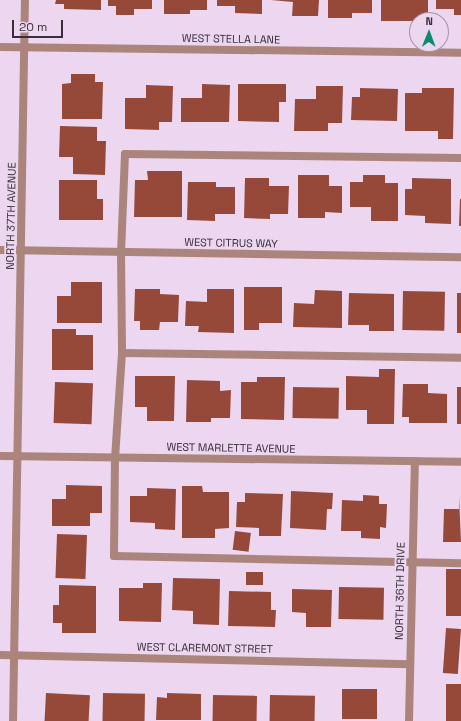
<!DOCTYPE html>
<style>
body{margin:0}
#map{position:relative;width:461px;height:721px;overflow:hidden;background:#ecd6f0;font-family:"Space Grotesk",sans-serif}
div>[style]{position:absolute}
.building>*{inset:0;background:#974939;transform-origin:0 0}
.service>*{height:8px;margin:-4px;padding:0 4px;transform-origin:4px;border-radius:4px;background:#ab857c}
.minor>*{height:8px;margin:-4px;padding:0 4px;transform-origin:4px;border-radius:4px;background:#ab857c}
span{translate:-50% -50%;white-space:nowrap;text-align:center;line-height:1.15;-webkit-text-stroke:4px #ecd6f0;paint-order:stroke}
.street-label{font-size:11px;color:#372e38}
.north{position:absolute;left:409px;top:12px;width:40px;height:40px;box-sizing:border-box;background:#ecd6f0;border:1px solid #a493a6;border-radius:50%;rotate:1deg;font-size:11px;font-weight:700;line-height:16px;text-align:center;color:#372e38}
.north::after{content:'';display:block;margin:auto;width:14px;height:18px;background:#0c8a6e;clip-path:polygon(50% 0,100% 100%,50% 72%,0 100%)}
.scale{position:absolute;left:12px;top:20px;width:51px;height:18px;box-sizing:border-box;border:2px solid #372e38;border-top:0;padding-left:5px;font-size:12px;line-height:14px;white-space:nowrap;color:#372e38;-webkit-text-stroke:3px #ecd6f0;paint-order:stroke}
</style>
<div id="map">
<div class="building">
<div style="clip-path:polygon(56px 0,101px 0,101px 10px,64px 9px,64px 4px,55px 4px)"></div>
<div style="clip-path:polygon(108px 0,152px 0,152px 9px,134px 9px,134px 15px,116px 15px,116px 6px,108px 6px)"></div>
<div style="clip-path:polygon(164px 0,207px 0,207px 10px,190px 10px,190px 14px,164px 14px)"></div>
<div style="clip-path:polygon(217px 0,262px 0,262px 14px,235px 13px,235px 6px,217px 6px)"></div>
<div style="clip-path:polygon(271px 0,319px 0,318px 16px,292px 16px,293px 2px)"></div>
<div style="clip-path:polygon(328px 0,372px 0,372px 13px,352px 13px,352px 18px,328px 18px)"></div>
<div style="left:381px;top:0;width:47px;height:21px"></div>
<div style="clip-path:polygon(436px 0,461px 0,461px 15px,454px 15px,454px 9px,436px 9px)"></div>
<div style="clip-path:polygon(71px 74px,95px 74px,95px 82px,103px 82px,102px 119px,62px 119px,62px 84px,71px 83px)"></div>
<div style="clip-path:polygon(202px 84px,230px 85px,229px 122px,181px 122px,181px 98px,202px 98px)"></div>
<div style="clip-path:polygon(238px 84px,286px 84px,286px 102px,279px 102px,279px 122px,238px 121px)"></div>
<div style="clip-path:polygon(146px 85px,173px 86px,172px 122px,159px 122px,159px 130px,125px 129px,125px 98px,146px 98px)"></div>
<div style="clip-path:polygon(316px 86px,343px 86px,342px 123px,328px 123px,328px 131px,294px 131px,295px 99px,316px 99px)"></div>
<div style="clip-path:polygon(360px 88px,398px 89px,397px 121px,351px 120px,352px 97px,360px 97px)"></div>
<div style="clip-path:polygon(422px 88px,454px 88px,453px 139px,438px 139px,438px 131px,405px 131px,405px 93px,422px 93px)"></div>
<div style="clip-path:polygon(60px 126px,97px 127px,97px 141px,106px 141px,105px 175px,73px 174px,73px 157px,59px 157px)"></div>
<div style="clip-path:polygon(147px 171px,182px 171px,182px 217px,134px 217px,135px 180px,148px 180px)"></div>
<div style="clip-path:polygon(298px 175px,329px 175px,329px 186px,342px 186px,342px 213px,325px 212px,325px 218px,298px 218px)"></div>
<div style="clip-path:polygon(363px 175px,385px 175px,385px 183px,398px 183px,398px 221px,371px 221px,371px 207px,350px 207px,350px 182px,363px 182px)"></div>
<div style="clip-path:polygon(245px 178px,269px 178px,269px 186px,289px 186px,288px 214px,270px 214px,270px 219px,244px 218px)"></div>
<div style="clip-path:polygon(412px 178px,451px 179px,451px 224px,425px 223px,425px 216px,405px 215px,405px 189px,412px 189px)"></div>
<div style="clip-path:polygon(59px 180px,97px 180px,97px 199px,103px 199px,103px 220px,59px 220px)"></div>
<div style="clip-path:polygon(188px 182px,216px 182px,216px 187px,235px 187px,235px 214px,215px 214px,215px 221px,187px 220px)"></div>
<div style="clip-path:polygon(460px 199px,461px 199px,461px 226px,459px 226px)"></div>
<div style="clip-path:polygon(71px 282px,102px 282px,102px 323px,57px 323px,57px 296px,71px 296px)"></div>
<div style="clip-path:polygon(244px 287px,282px 287px,282px 323px,259px 323px,259px 330px,244px 330px)"></div>
<div style="clip-path:polygon(135px 289px,160px 289px,160px 294px,179px 295px,178px 322px,160px 322px,159px 330px,140px 330px,140px 321px,134px 321px)"></div>
<div style="clip-path:polygon(207px 289px,234px 289px,234px 333px,198px 332px,199px 326px,185px 326px,186px 301px,207px 302px)"></div>
<div style="clip-path:polygon(315px 290px,342px 291px,342px 328px,293px 327px,294px 303px,314px 304px)"></div>
<div style="left:403px;top:291px;width:42px;height:39px;rotate:1deg"></div>
<div style="clip-path:polygon(349px 293px,394px 294px,394px 331px,369px 331px,369px 325px,348px 325px)"></div>
<div style="left:457px;top:293px;width:4px;height:40px"></div>
<div style="clip-path:polygon(52px 329px,76px 329px,76px 335px,93px 335px,93px 370px,52px 370px)"></div>
<div style="clip-path:polygon(379px 369px,395px 369px,394px 424px,367px 424px,367px 410px,346px 410px,346px 376px,379px 377px)"></div>
<div style="clip-path:polygon(135px 376px,175px 376px,174px 421px,147px 421px,147px 407px,135px 407px)"></div>
<div style="clip-path:polygon(257px 377px,285px 377px,284px 420px,241px 419px,241px 382px,257px 382px)"></div>
<div style="clip-path:polygon(187px 380px,220px 381px,220px 391px,231px 390px,230px 418px,211px 418px,211px 422px,186px 422px)"></div>
<div style="left:55px;top:382px;width:38px;height:41px;rotate:2deg"></div>
<div style="clip-path:polygon(403px 384px,428px 384px,428px 393px,447px 394px,447px 423px,409px 423px,409px 417px,402px 417px)"></div>
<div style="left:293px;top:387px;width:46px;height:31px;rotate:1deg"></div>
<div style="left:457px;top:387px;width:4px;height:37px"></div>
<div style="clip-path:polygon(66px 485px,102px 486px,102px 513px,90px 513px,90px 526px,52px 526px,52px 499px,66px 499px)"></div>
<div style="clip-path:polygon(182px 486px,202px 486px,203px 492px,229px 492px,229px 528px,215px 529px,215px 538px,182px 538px)"></div>
<div style="clip-path:polygon(147px 488px,176px 489px,175px 530px,155px 529px,155px 523px,130px 522px,130px 496px,147px 496px)"></div>
<div style="clip-path:polygon(291px 491px,333px 493px,332px 509px,327px 509px,326px 530px,290px 528px)"></div>
<div style="clip-path:polygon(245px 493px,283px 494px,281px 536px,259px 536px,259px 528px,236px 527px,237px 502px,245px 502px)"></div>
<div style="clip-path:polygon(363px 495px,379px 496px,379px 504px,387px 504px,386px 528px,380px 527px,380px 539px,361px 538px,361px 531px,341px 531px,342px 500px,363px 501px)"></div>
<div style="clip-path:polygon(459px 496px,461px 542px,443px 542px,444px 509px,459px 509px)"></div>
<div style="left:235px;top:531px;width:16px;height:19px;rotate:7deg"></div>
<div style="left:57px;top:534px;width:30px;height:44px;rotate:2deg"></div>
<div style="left:446px;top:569px;width:15px;height:47px"></div>
<div style="left:246px;top:572px;width:17px;height:13px"></div>
<div style="clip-path:polygon(173px 578px,220px 579px,219px 625px,193px 624px,193px 611px,172px 610px)"></div>
<div style="clip-path:polygon(143px 583px,162px 583px,161px 622px,119px 621px,119px 588px,143px 588px)"></div>
<div style="clip-path:polygon(59px 585px,96px 586px,96px 633px,62px 633px,62px 623px,53px 623px,53px 605px,59px 605px)"></div>
<div style="left:339px;top:587px;width:45px;height:32px;rotate:1deg"></div>
<div style="clip-path:polygon(292px 589px,332px 590px,331px 627px,306px 627px,306px 613px,292px 612px)"></div>
<div style="clip-path:polygon(229px 591px,271px 592px,271px 610px,276px 610px,275px 627px,228px 626px)"></div>
<div style="left:446px;top:628px;width:15px;height:45px;rotate:4deg"></div>
<div style="left:446px;top:684px;width:15px;height:37px"></div>
<div style="left:342px;top:689px;width:35px;height:30px"></div>
<div style="left:46px;top:693px;width:44px;height:28px;rotate:3deg"></div>
<div style="left:103px;top:693px;width:42px;height:28px;rotate:1deg"></div>
<div style="clip-path:polygon(167px 693px,201px 694px,201px 720px,156px 720px,157px 697px,167px 698px)"></div>
<div style="left:213px;top:695px;width:44px;height:26px;rotate:1deg"></div>
<div style="left:270px;top:695px;width:45px;height:26px;rotate:1deg"></div>
</div>
<div class="service">
<div style="left:461px;top:158px;width:336px;rotate:-179.3deg"></div>
<div style="left:125px;top:154px;width:99px;rotate:92.3deg"></div>
<div style="left:121px;top:253px;width:100px;rotate:89.4deg"></div>
<div style="left:122px;top:353px;width:105px;rotate:93.8deg"></div>
<div style="left:115px;top:458px;width:98px;rotate:90.6deg"></div>
<div style="left:114px;top:556px;width:347px;rotate:1.2deg"></div>
<div style="left:122px;top:353px;width:339px;rotate:0.8deg"></div>
</div>
<div class="minor">
<div style="left:0;top:47px;width:461px;rotate:0.7deg"></div>
<div style="left:0;top:250px;width:461px;rotate:0.9deg"></div>
<div style="left:0;top:456px;width:461px;rotate:0.7deg"></div>
<div style="left:0;top:655px;width:409px;rotate:1.3deg"></div>
<div style="left:13px;top:721px;width:721px;rotate:-89.05deg"></div>
<div style="left:409px;top:721px;width:260px;rotate:-88.7deg"></div>
</div>
<div class="street-label">
<span style="left:231px;top:39px;rotate:1deg">WEST STELLA LANE</span>
<span style="left:11px;top:216px;rotate:-89deg">NORTH 37TH AVENUE</span>
<span style="left:231px;top:243px;rotate:1deg">WEST CITRUS WAY</span>
<span style="left:231px;top:448px;rotate:1deg">WEST MARLETTE AVENUE</span>
<span style="left:400px;top:591px;rotate:-89deg">NORTH 36TH DRIVE</span>
<span style="left:205px;top:648px;rotate:1deg">WEST CLAREMONT STREET</span>
</div>
<div class="north">N</div>
<div class="scale">20 m</div>
</div>
